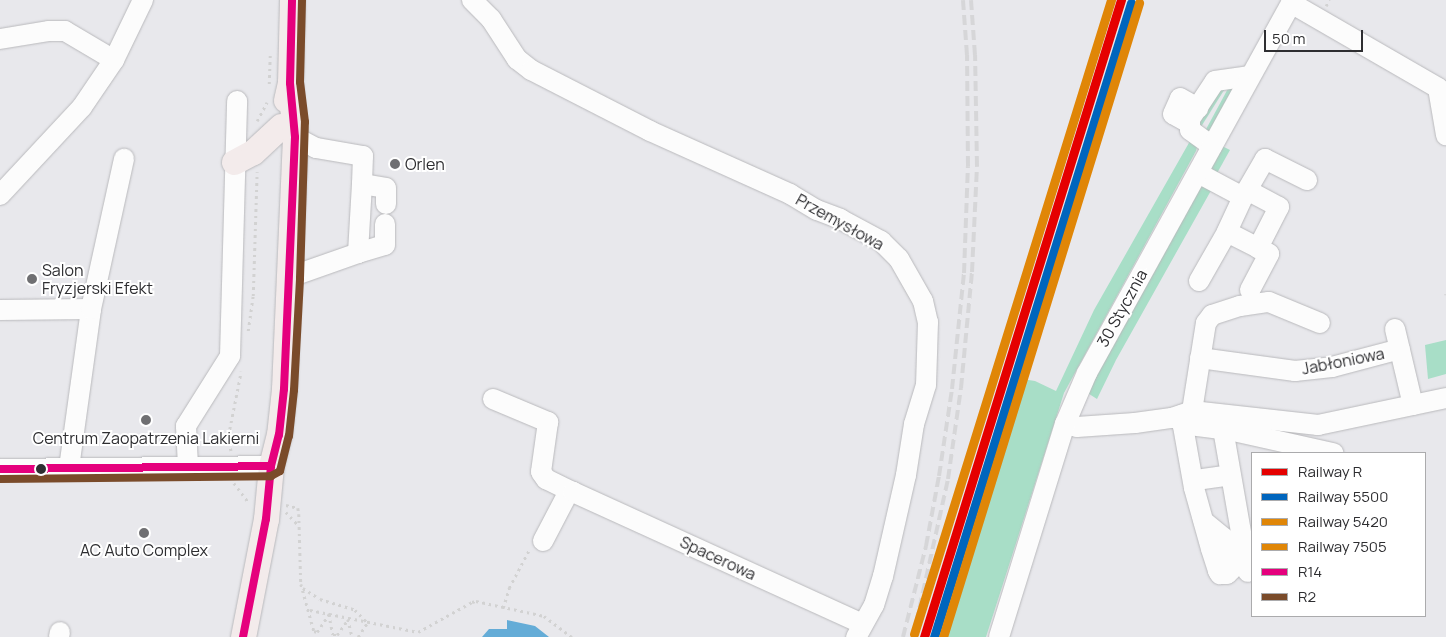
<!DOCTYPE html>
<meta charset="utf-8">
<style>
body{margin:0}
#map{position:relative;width:1446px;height:637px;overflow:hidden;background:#e8e8ec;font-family:Manrope,sans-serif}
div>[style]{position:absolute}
.green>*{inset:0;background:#a8dec7}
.water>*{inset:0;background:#64acd7}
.path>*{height:2.5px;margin-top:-1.25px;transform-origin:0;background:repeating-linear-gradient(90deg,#d2d2d2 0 2.5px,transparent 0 6.5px)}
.roads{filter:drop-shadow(0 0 1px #b9b9bc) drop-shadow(0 0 1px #b9b9bc)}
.minor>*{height:20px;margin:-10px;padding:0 10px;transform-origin:10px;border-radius:10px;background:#fcfcfc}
.major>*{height:25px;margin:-12.5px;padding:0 12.5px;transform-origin:12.5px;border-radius:12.5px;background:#f3ebeb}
.rail>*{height:4px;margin-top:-2px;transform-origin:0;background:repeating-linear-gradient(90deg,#d6d6d8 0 10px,transparent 0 15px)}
.bus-1>*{height:8px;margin:-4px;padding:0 4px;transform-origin:4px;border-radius:4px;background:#e5007d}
.bus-2>*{height:8px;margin:-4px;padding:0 4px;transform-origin:4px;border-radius:4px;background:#7a4b2a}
.rail-1>*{height:9px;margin:-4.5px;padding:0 4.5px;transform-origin:4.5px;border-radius:4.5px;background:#e50000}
.rail-2>*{height:9px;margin:-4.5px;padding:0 4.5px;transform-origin:4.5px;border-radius:4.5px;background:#0065bd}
.rail-3>*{height:9px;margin:-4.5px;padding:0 4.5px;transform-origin:4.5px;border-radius:4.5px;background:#e08607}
.rail-4>*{height:9px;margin:-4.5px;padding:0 4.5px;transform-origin:4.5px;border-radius:4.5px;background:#e08607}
.dots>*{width:14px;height:14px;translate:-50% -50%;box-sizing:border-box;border:2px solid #fff;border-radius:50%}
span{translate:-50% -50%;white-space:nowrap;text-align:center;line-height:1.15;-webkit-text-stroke:4px #fff;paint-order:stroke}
.poi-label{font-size:16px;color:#2e2e31}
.left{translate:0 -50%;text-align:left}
.street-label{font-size:16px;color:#2e2e31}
.legend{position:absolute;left:1251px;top:452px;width:175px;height:165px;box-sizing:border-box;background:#fff;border:1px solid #ababad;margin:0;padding:6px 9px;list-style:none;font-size:15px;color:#2e2e31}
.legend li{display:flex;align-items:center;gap:10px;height:25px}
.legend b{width:25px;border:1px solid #ababad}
.scale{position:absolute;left:1264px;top:30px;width:99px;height:22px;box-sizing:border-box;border:2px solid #2e2e31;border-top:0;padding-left:6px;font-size:15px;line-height:18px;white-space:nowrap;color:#2e2e31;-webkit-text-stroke:4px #fff;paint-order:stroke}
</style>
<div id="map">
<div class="green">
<div style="clip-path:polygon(1231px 83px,1238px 84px,1211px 132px,1204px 133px)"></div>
<div style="clip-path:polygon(1220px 86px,1226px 87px,1199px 130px,1196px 129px)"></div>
<div style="clip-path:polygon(1190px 141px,1197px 147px,1196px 151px,1064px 393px,986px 637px,941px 637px,1022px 379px,1035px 381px,1056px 391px,1094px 310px)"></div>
<div style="clip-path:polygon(1222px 146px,1230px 150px,1216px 175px,1209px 168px)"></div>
<div style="clip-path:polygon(1200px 183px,1213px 187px,1116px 360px,1097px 399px,1086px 392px)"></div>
<div style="clip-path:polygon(1446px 340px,1446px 374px,1428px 379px,1425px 345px)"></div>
</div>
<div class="water">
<div style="clip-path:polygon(507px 620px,535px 626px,549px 637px,482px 637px,489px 629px,507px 629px)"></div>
</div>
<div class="path">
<div style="left:1326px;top:6px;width:7px;rotate:-63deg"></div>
<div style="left:269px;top:84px;width:32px;rotate:-88deg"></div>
<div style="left:257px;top:121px;width:21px;rotate:-62deg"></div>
<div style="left:1446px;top:294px;width:1px;rotate:90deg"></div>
<div style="left:248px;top:331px;width:35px;rotate:-82deg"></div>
<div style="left:253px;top:296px;width:124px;rotate:-88.2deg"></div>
<div style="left:202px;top:443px;width:25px;rotate:-2deg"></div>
<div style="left:231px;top:451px;width:10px;rotate:-114deg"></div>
<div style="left:227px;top:442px;width:72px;rotate:-78.8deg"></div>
<div style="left:234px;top:483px;width:25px;rotate:53deg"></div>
<div style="left:286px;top:505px;width:12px;rotate:14deg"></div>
<div style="left:298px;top:508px;width:6px;rotate:81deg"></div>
<div style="left:299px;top:514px;width:70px;rotate:88.4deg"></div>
<div style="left:301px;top:584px;width:49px;rotate:74.5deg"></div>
<div style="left:314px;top:631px;width:3px;rotate:18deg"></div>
<div style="left:317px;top:632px;width:22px;rotate:-56deg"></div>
<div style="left:329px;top:614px;width:21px;rotate:79deg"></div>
<div style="left:333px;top:635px;width:4px"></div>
<div style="left:337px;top:635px;width:19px;rotate:-55deg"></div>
<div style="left:348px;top:619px;width:18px;rotate:77deg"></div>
<div style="left:286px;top:512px;width:19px;rotate:47deg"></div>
<div style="left:303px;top:588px;width:20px;rotate:33deg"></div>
<div style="left:320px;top:599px;width:37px;rotate:17deg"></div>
<div style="left:355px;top:610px;width:17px;rotate:45deg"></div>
<div style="left:503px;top:608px;width:21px;rotate:-73deg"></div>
<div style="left:509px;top:588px;width:43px;rotate:-62.2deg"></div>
<div style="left:310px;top:610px;width:110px;rotate:11.5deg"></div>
<div style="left:418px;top:632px;width:62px;rotate:-29.1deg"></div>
<div style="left:472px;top:602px;width:4px;rotate:-14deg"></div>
<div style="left:476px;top:601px;width:70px;rotate:12.4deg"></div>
<div style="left:544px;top:616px;width:35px;rotate:37deg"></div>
<div style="left:358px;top:637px;width:17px;rotate:-57deg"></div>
</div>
<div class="roads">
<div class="minor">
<div style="left:472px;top:0;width:27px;rotate:45deg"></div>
<div style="left:491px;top:19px;width:48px;rotate:57deg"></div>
<div style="left:517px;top:59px;width:18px;rotate:38deg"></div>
<div style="left:531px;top:70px;width:134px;rotate:27.1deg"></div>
<div style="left:650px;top:131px;width:154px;rotate:24.2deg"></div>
<div style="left:790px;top:194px;width:31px;rotate:31deg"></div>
<div style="left:817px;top:210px;width:25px;rotate:21deg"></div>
<div style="left:840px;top:219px;width:47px;rotate:28.2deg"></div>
<div style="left:881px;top:241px;width:25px;rotate:45deg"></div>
<div style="left:899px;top:259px;width:48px;rotate:60.3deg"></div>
<div style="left:923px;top:301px;width:22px;rotate:77deg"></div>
<div style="left:928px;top:322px;width:63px;rotate:91.8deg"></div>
<div style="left:926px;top:385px;width:41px;rotate:107.1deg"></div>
<div style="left:914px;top:424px;width:52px;rotate:98.9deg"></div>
<div style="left:906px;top:475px;width:104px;rotate:102.8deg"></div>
<div style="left:883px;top:576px;width:30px;rotate:107deg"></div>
<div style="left:874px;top:605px;width:37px;rotate:119deg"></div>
<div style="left:1291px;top:3px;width:170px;rotate:30deg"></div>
<div style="left:0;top:39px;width:50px;rotate:-9.3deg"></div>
<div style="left:49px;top:31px;width:16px"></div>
<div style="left:65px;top:31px;width:57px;rotate:30.6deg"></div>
<div style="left:1438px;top:88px;width:48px;rotate:80.3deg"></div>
<div style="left:1189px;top:123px;width:18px;rotate:-151deg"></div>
<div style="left:1173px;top:114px;width:17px;rotate:-66deg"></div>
<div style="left:1180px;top:98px;width:21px;rotate:29deg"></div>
<div style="left:1212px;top:146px;width:27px;rotate:-144deg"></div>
<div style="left:1190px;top:130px;width:11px;rotate:-90deg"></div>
<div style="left:1190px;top:119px;width:45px;rotate:-56.7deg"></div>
<div style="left:1215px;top:81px;width:34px;rotate:-8deg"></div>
<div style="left:1198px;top:173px;width:51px;rotate:28.1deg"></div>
<div style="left:1243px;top:197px;width:44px;rotate:-59.9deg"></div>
<div style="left:1265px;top:159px;width:47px;rotate:26.6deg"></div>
<div style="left:362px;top:184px;width:24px;rotate:9deg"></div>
<div style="left:386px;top:188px;width:16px;rotate:90deg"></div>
<div style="left:0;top:195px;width:120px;rotate:-47deg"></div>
<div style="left:82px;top:107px;width:57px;rotate:-55.8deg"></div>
<div style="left:114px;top:60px;width:67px;rotate:-64.2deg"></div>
<div style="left:1243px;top:197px;width:38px;rotate:115deg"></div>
<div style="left:1227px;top:232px;width:35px;rotate:27deg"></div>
<div style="left:1258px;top:248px;width:46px;rotate:-62.9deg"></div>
<div style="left:1279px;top:207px;width:36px;rotate:-152deg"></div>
<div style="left:358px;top:253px;width:28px;rotate:-17deg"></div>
<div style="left:385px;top:245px;width:21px;rotate:-90deg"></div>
<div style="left:290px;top:277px;width:72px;rotate:-19.4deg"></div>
<div style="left:358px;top:253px;width:69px;rotate:-86.7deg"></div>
<div style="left:362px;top:184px;width:28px;rotate:-88deg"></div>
<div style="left:363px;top:156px;width:48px;rotate:-170.3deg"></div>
<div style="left:316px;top:148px;width:24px;rotate:-152deg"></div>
<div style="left:1199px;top:281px;width:56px;rotate:-60.3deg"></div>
<div style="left:1250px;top:290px;width:41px;rotate:-62.2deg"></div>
<div style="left:1269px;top:254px;width:13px;rotate:-151deg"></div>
<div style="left:0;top:310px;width:91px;rotate:-0.6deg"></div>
<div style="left:1395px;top:329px;width:78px;rotate:76.7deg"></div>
<div style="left:1200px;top:358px;width:96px;rotate:7.8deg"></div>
<div style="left:1295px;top:371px;width:37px;rotate:-6deg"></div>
<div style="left:1332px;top:367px;width:70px;rotate:-14.8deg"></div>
<div style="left:493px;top:399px;width:60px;rotate:22.7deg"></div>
<div style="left:548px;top:422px;width:50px;rotate:98deg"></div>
<div style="left:541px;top:472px;width:9px;rotate:54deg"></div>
<div style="left:546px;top:479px;width:30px;rotate:26deg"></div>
<div style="left:1192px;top:411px;width:89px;rotate:-81deg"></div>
<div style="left:1206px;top:323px;width:10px;rotate:-53deg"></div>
<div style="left:1212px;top:315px;width:29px;rotate:-18deg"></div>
<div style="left:1240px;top:306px;width:29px;rotate:-8deg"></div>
<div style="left:1269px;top:302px;width:55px;rotate:22.4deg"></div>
<div style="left:1181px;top:415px;width:74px;rotate:79.9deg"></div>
<div style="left:1194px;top:488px;width:63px;rotate:74.4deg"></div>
<div style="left:1211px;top:549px;width:23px;rotate:72deg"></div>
<div style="left:1218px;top:571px;width:4px;rotate:56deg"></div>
<div style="left:1220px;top:574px;width:7px"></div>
<div style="left:1227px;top:574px;width:6px;rotate:-45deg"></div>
<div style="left:1231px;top:570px;width:27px;rotate:-98deg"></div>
<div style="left:1227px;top:543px;width:6px;rotate:-121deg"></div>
<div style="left:1224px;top:538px;width:26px;rotate:-141deg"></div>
<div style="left:1065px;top:424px;width:12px;rotate:14deg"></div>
<div style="left:1077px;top:427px;width:58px;rotate:-3.9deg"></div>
<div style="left:1135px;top:423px;width:37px;rotate:-8deg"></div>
<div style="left:1172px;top:418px;width:21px;rotate:-19deg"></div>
<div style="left:1192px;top:411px;width:127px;rotate:6.3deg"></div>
<div style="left:1318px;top:425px;width:131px;rotate:-11.9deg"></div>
<div style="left:1182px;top:424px;width:47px;rotate:7.3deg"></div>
<div style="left:1229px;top:430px;width:107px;rotate:12.5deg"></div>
<div style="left:1223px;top:429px;width:145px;rotate:80.1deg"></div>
<div style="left:188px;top:466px;width:40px;rotate:-92.9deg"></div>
<div style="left:186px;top:426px;width:83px;rotate:-57.8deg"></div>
<div style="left:230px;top:356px;width:255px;rotate:-88.4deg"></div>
<div style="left:69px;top:468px;width:161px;rotate:-82.1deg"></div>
<div style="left:91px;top:309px;width:154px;rotate:-77.6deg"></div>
<div style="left:0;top:469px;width:271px;rotate:-0.6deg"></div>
<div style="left:1203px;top:479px;width:27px;rotate:-8deg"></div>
<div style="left:543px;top:541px;width:52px;rotate:-62.4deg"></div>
<div style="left:567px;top:495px;width:7px;rotate:-27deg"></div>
<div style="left:573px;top:492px;width:318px;rotate:24.5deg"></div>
<div style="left:59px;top:637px;width:5px;rotate:-79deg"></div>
<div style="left:999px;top:637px;width:223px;rotate:-72.8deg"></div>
<div style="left:1065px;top:424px;width:56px;rotate:-66.7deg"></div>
<div style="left:1087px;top:373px;width:426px;rotate:-61.1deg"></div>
</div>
<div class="major">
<div style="left:286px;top:100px;width:17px;rotate:-77deg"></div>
<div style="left:290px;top:83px;width:83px;rotate:-88.6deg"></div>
<div style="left:234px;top:162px;width:21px;rotate:-28deg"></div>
<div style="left:253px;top:152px;width:38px;rotate:-43deg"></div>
<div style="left:243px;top:637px;width:120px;rotate:-79deg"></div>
<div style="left:266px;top:519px;width:53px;rotate:-84.6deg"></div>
<div style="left:271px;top:466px;width:32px;rotate:-76deg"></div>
<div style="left:279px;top:435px;width:46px;rotate:-83.8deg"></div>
<div style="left:284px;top:389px;width:252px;rotate:-87.5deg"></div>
<div style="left:295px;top:137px;width:54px;rotate:-95.3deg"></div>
</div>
</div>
<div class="rail">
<div style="left:903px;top:637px;width:94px;rotate:-75.8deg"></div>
<div style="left:926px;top:546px;width:71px;rotate:-79.5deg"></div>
<div style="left:939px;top:476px;width:88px;rotate:-81.5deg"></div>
<div style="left:952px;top:389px;width:117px;rotate:-84.1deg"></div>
<div style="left:964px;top:273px;width:107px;rotate:-87.9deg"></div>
<div style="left:968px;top:166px;width:111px;rotate:-90.5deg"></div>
<div style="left:967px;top:55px;width:55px;rotate:-94.2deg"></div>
<div style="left:913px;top:637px;width:162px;rotate:-77.5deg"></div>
<div style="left:948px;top:479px;width:92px;rotate:-81.9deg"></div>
<div style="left:961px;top:388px;width:117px;rotate:-84.6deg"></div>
<div style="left:972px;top:272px;width:106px;rotate:-87.3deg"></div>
<div style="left:977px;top:166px;width:111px;rotate:-91deg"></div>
<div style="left:975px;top:55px;width:55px;rotate:-94.2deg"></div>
</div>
<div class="bus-1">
<div style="left:0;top:469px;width:271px;rotate:-0.6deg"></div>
<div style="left:243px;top:637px;width:120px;rotate:-79deg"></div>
<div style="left:266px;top:519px;width:53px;rotate:-84.6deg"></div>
<div style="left:271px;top:466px;width:32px;rotate:-76deg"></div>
<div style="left:279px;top:435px;width:46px;rotate:-83.8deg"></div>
<div style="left:284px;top:389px;width:252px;rotate:-87.5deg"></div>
<div style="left:295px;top:137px;width:54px;rotate:-95.3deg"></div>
<div style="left:290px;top:83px;width:83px;rotate:-88.6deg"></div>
</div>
<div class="bus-2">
<div style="left:0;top:479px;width:271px;rotate:-0.6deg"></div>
<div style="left:271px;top:476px;width:10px;rotate:-29deg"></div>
<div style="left:280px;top:471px;width:36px;rotate:-76deg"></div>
<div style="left:289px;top:436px;width:46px;rotate:-83.8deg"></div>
<div style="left:294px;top:390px;width:112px;rotate:-86.9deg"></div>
<div style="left:300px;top:278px;width:156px;rotate:-88.2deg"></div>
<div style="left:305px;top:122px;width:40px;rotate:-97.1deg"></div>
<div style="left:300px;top:82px;width:82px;rotate:-88.6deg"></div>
</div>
<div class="rail-1">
<div style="left:924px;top:637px;width:667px;rotate:-72.82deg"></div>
</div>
<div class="rail-2">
<div style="left:934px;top:637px;width:664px;rotate:-72.74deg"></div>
</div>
<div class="rail-3">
<div style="left:914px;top:634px;width:664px;rotate:-72.74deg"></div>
</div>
<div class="rail-4">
<div style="left:943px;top:637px;width:664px;rotate:-72.82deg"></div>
</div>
<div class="dots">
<div style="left:395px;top:164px;background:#6f6f72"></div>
<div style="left:32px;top:279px;background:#6f6f72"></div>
<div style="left:146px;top:420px;background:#6f6f72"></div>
<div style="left:41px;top:469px;background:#2e2e31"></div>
<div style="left:144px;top:533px;background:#6f6f72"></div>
</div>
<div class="poi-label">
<span class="left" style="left:405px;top:164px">Orlen</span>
<span class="left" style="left:42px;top:279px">Salon<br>Fryzjerski Efekt</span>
<span style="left:146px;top:438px">Centrum Zaopatrzenia Lakierni</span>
<span style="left:144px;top:550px">AC Auto Complex</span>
</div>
<div class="street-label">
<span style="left:840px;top:222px;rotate:29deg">Przemysłowa</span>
<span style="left:1122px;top:308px;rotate:-61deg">30 Stycznia</span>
<span style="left:1343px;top:361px;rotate:-11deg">Jabłoniowa</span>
<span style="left:718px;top:558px;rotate:25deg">Spacerowa</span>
</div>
<ul class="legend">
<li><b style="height:6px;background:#e50000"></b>Railway R</li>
<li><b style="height:6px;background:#0065bd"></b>Railway 5500</li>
<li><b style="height:6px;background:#e08607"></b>Railway 5420</li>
<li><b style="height:6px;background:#e08607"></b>Railway 7505</li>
<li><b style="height:6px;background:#e5007d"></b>R14</li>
<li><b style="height:6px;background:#7a4b2a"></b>R2</li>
</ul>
<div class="scale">50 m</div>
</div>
